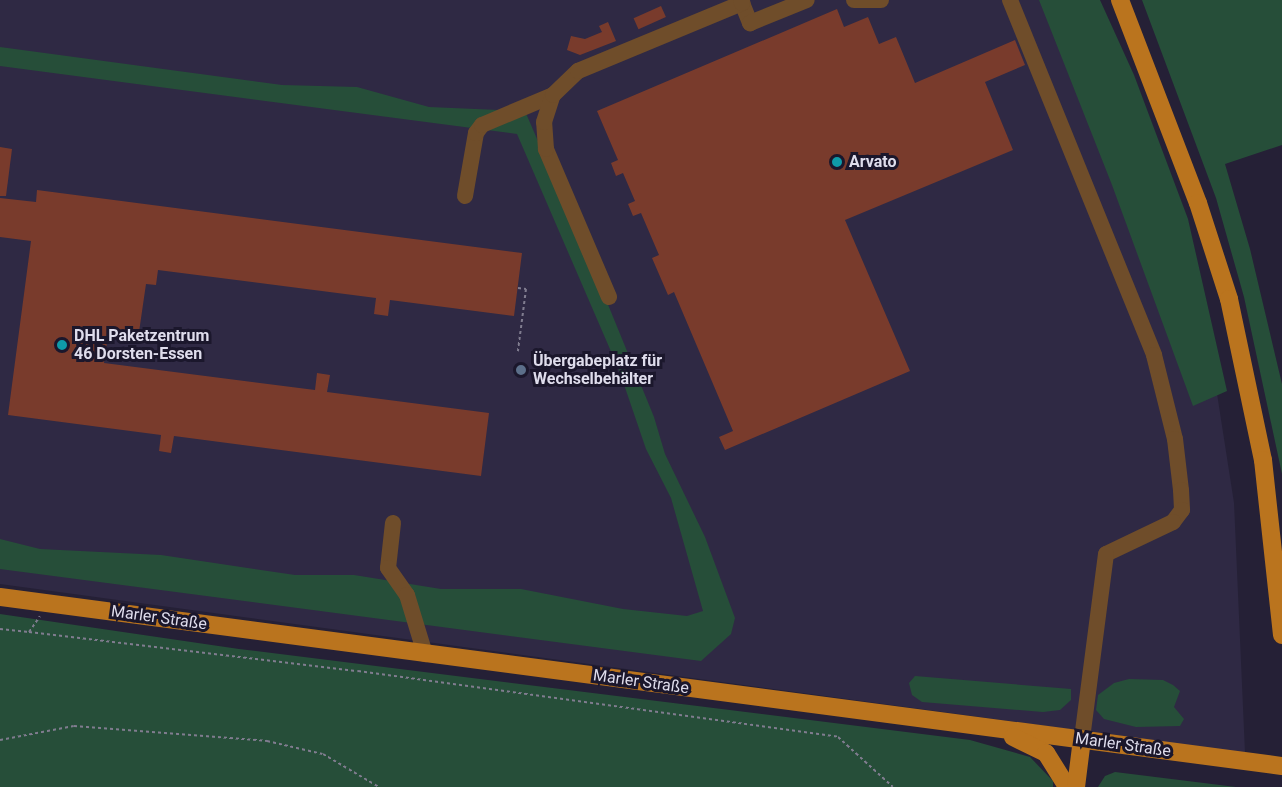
<!DOCTYPE html>
<meta charset="utf-8">
<style>
body{margin:0}
#map{position:relative;width:1282px;height:787px;overflow:hidden;background:#252036;font-family:Roboto,sans-serif}
div>[style]{position:absolute}
.built>*{inset:0;background:#2f2944}
.green>*{inset:0;background:#264e39}
.building>*{inset:0;background:#793b2c;transform-origin:0 0}
.path>*{height:2px;margin-top:-1px;transform-origin:0;background:repeating-linear-gradient(90deg,#807c8f 0 3px,transparent 0 6px)}
.minor>*{height:16px;margin:-8px;padding:0 8px;transform-origin:8px;border-radius:8px;background:#6f4d2a}
.major>*{height:18px;margin:-9px;padding:0 9px;transform-origin:9px;border-radius:9px;background:#ba741e}
.dots>*{width:16px;height:16px;translate:-50% -50%;box-sizing:border-box;border:3px solid #1b172c;border-radius:50%}
span{translate:-50% -50%;white-space:nowrap;text-align:center;line-height:1.15;-webkit-text-stroke:6px #1b172c;paint-order:stroke}
.poi-label{font-size:16px;color:#dfddec;font-weight:700}
.left{translate:0 -50%;text-align:left}
.street-label{font-size:16px;color:#dfddec}
</style>
<div id="map">
<div class="built">
<div style="clip-path:polygon(0 0,1091px 0,1213px 368px,1234px 503px,1245px 753px,0 584px)"></div>
</div>
<div class="green">
<div style="clip-path:polygon(1039px 0,1100px 0,1134px 75px,1188px 219px,1227px 391px,1193px 406px,1112px 185px)"></div>
<div style="clip-path:polygon(1142px 0,1282px 0,1282px 145px,1225px 164px,1250px 249px,1282px 384px,1282px 474px,1244px 297px,1216px 198px)"></div>
<div style="clip-path:polygon(0 47px,282px 85px,357px 87px,429px 107px,525px 111px,600px 285px,654px 417px,665px 454px,705px 537px,735px 618px,731px 634px,701px 661px,0 569px,0 539px,40px 549px,161px 555px,295px 575px,354px 575px,441px 589px,521px 589px,623px 609px,687px 616px,703px 611px,671px 498px,646px 449px,619px 370px,517px 134px,0 66px)"></div>
<div style="clip-path:polygon(0 614px,239px 649px,970px 740px,1030px 757px,1053px 781px,1053px 787px,0 787px)"></div>
<div style="clip-path:polygon(915px 676px,1071px 689px,1071px 700px,1060px 710px,1043px 712px,922px 702px,912px 695px,909px 683px)"></div>
<div style="clip-path:polygon(1129px 679px,1163px 680px,1173px 685px,1180px 691px,1174px 707px,1184px 719px,1180px 726px,1136px 727px,1104px 719px,1096px 710px,1098px 695px,1114px 683px)"></div>
<div style="clip-path:polygon(1115px 772px,1236px 787px,1098px 787px,1105px 776px)"></div>
</div>
<div class="building">
<div style="left:661px;top:6px;width:12px;height:30px;rotate:66deg"></div>
<div style="clip-path:polygon(837px 9px,844px 27px,868px 17px,879px 44px,896px 37px,915px 83px,1015px 40px,1025px 65px,985px 82px,1013px 150px,845px 220px,910px 371px,725px 450px,719px 437px,733px 431px,674px 292px,668px 295px,652px 258px,659px 255px,641px 213px,633px 216px,628px 204px,635px 201px,623px 173px,616px 176px,611px 163px,618px 160px,597px 111px)"></div>
<div style="clip-path:polygon(608px 22px,616px 41px,580px 55px,567px 50px,571px 36px,585px 39px,602px 32px,599px 26px)"></div>
<div style="clip-path:polygon(0 147px,12px 149px,6px 196px,0 196px)"></div>
<div style="clip-path:polygon(37px 190px,522px 253px,514px 316px,390px 300px,388px 316px,374px 314px,376px 298px,158px 270px,156px 285px,146px 284px,139px 332px,109px 328px,104px 363px,315px 390px,317px 373px,330px 375px,327px 392px,489px 413px,481px 476px,174px 436px,171px 453px,159px 451px,161px 435px,8px 415px,31px 241px,0 237px,0 198px,36px 202px)"></div>
</div>
<div class="path">
<div style="left:518px;top:288px;width:8px;rotate:7deg"></div>
<div style="left:526px;top:289px;width:63px;rotate:97.4deg"></div>
<div style="left:0;top:629px;width:29px;rotate:6deg"></div>
<div style="left:29px;top:632px;width:19px;rotate:-55deg"></div>
<div style="left:29px;top:632px;width:331px;rotate:6.8deg"></div>
<div style="left:358px;top:671px;width:485px;rotate:7.8deg"></div>
<div style="left:838px;top:737px;width:74px;rotate:42.3deg"></div>
<div style="left:0;top:740px;width:75px;rotate:-10.7deg"></div>
<div style="left:74px;top:726px;width:194px;rotate:4.4deg"></div>
<div style="left:267px;top:741px;width:57px;rotate:13.1deg"></div>
<div style="left:323px;top:754px;width:65px;rotate:30.5deg"></div>
</div>
<div class="minor">
<div style="left:854px;top:0;width:27px"></div>
<div style="left:1010px;top:0;width:383px;rotate:67.9deg"></div>
<div style="left:1154px;top:355px;width:87px;rotate:76deg"></div>
<div style="left:1175px;top:439px;width:51px;rotate:83.3deg"></div>
<div style="left:1181px;top:490px;width:20px;rotate:87deg"></div>
<div style="left:1182px;top:510px;width:15px;rotate:127deg"></div>
<div style="left:1173px;top:522px;width:74px;rotate:154.5deg"></div>
<div style="left:1106px;top:554px;width:187px;rotate:97.4deg"></div>
<div style="left:742px;top:3px;width:22px;rotate:68deg"></div>
<div style="left:750px;top:23px;width:61px;rotate:-22deg"></div>
<div style="left:465px;top:196px;width:64px;rotate:-80.1deg"></div>
<div style="left:476px;top:133px;width:10px;rotate:-53deg"></div>
<div style="left:482px;top:125px;width:77px;rotate:-22.9deg"></div>
<div style="left:609px;top:297px;width:161px;rotate:-113.1deg"></div>
<div style="left:546px;top:149px;width:27px;rotate:-94deg"></div>
<div style="left:544px;top:122px;width:28px;rotate:-72deg"></div>
<div style="left:553px;top:95px;width:35px;rotate:-44deg"></div>
<div style="left:578px;top:71px;width:178px;rotate:-22.5deg"></div>
<div style="left:742px;top:3px;width:3px;rotate:-108deg"></div>
<div style="left:393px;top:523px;width:45px;rotate:96.3deg"></div>
<div style="left:388px;top:568px;width:33px;rotate:55deg"></div>
<div style="left:407px;top:595px;width:62px;rotate:73deg"></div>
</div>
<div class="major">
<div style="left:1120px;top:0;width:217px;rotate:69deg"></div>
<div style="left:1198px;top:203px;width:101px;rotate:72.1deg"></div>
<div style="left:1229px;top:299px;width:165px;rotate:78.1deg"></div>
<div style="left:1263px;top:460px;width:176px;rotate:83.8deg"></div>
<div style="left:0;top:597px;width:1293px;rotate:7.51deg"></div>
<div style="left:1013px;top:737px;width:37px;rotate:26deg"></div>
<div style="left:1046px;top:753px;width:40px;rotate:58deg"></div>
<div style="left:1076px;top:787px;width:48px;rotate:-82.9deg"></div>
</div>
<div class="dots">
<div style="left:837px;top:162px;background:#0f9aa8"></div>
<div style="left:62px;top:345px;background:#0f9aa8"></div>
<div style="left:521px;top:370px;background:#5c6f8a"></div>
</div>
<div class="poi-label">
<span class="left" style="left:849px;top:162px">Arvato</span>
<span class="left" style="left:74px;top:345px">DHL Paketzentrum<br>46 Dorsten-Essen</span>
<span class="left" style="left:533px;top:370px">Übergabeplatz für<br>Wechselbehälter</span>
</div>
<div class="street-label">
<span style="left:159px;top:618px;rotate:8deg">Marler Straße</span>
<span style="left:641px;top:682px;rotate:8deg">Marler Straße</span>
<span style="left:1123px;top:745px;rotate:8deg">Marler Straße</span>
</div>
</div>
